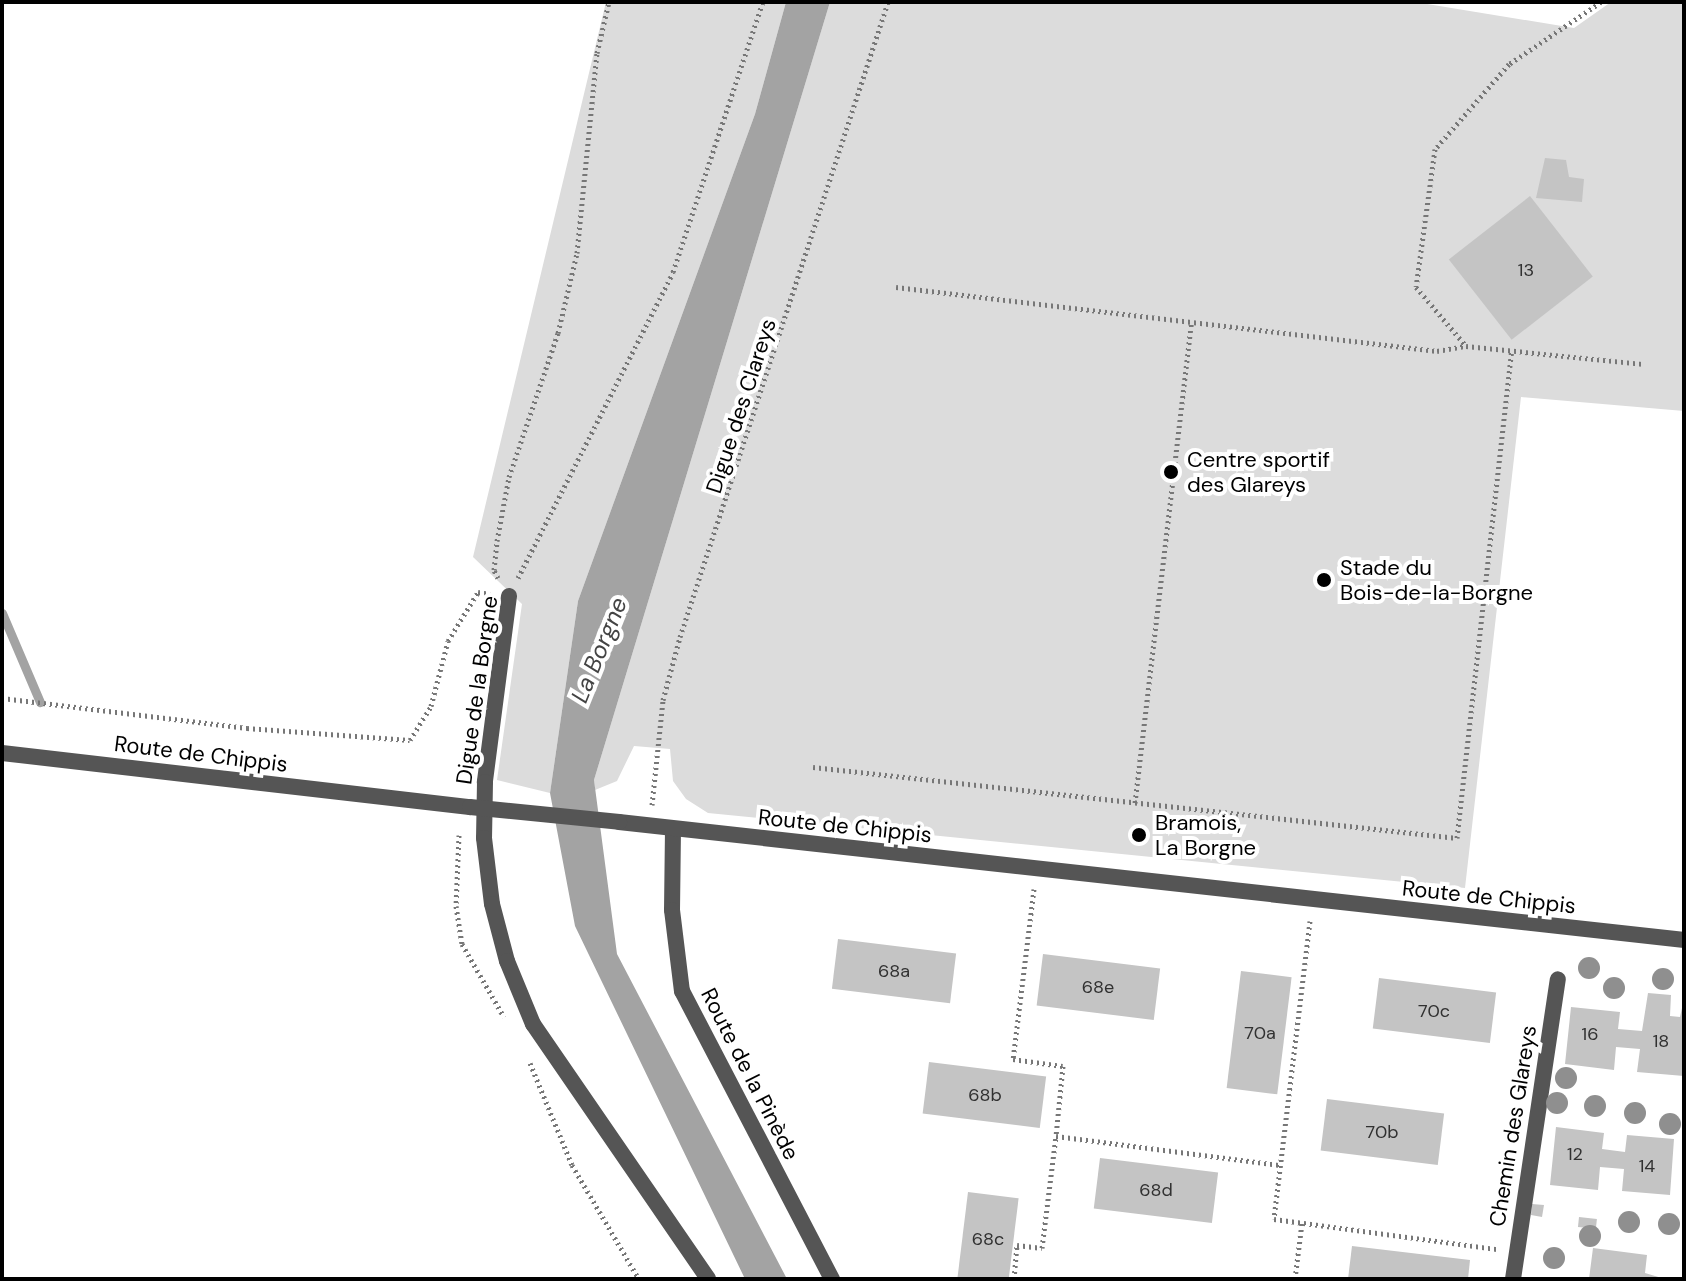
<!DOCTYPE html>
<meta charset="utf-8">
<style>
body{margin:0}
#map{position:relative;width:1686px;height:1281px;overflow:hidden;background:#fff;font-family:"DM Sans",sans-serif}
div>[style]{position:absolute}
.green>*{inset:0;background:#dcdcdc}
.water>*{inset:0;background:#a3a3a3}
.stream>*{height:9px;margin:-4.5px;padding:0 4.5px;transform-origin:4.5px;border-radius:4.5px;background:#a3a3a3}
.building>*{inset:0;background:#c4c4c4;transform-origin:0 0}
.path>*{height:5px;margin-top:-2.5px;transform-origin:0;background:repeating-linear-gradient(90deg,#777 0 2px,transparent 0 6px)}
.minor>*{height:16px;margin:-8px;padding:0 8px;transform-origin:8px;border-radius:8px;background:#555}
.tertiary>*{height:16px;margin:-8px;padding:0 8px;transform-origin:8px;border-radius:8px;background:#555}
.tertiary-bridge>*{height:16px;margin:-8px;padding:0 8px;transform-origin:8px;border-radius:8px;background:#555}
.trees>*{width:22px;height:22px;margin:-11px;border-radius:50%;background:#8f8f8f}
.dots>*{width:22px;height:22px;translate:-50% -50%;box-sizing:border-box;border:4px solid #fff;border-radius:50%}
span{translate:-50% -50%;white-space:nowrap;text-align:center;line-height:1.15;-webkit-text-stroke:8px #fff;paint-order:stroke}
.number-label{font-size:18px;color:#313131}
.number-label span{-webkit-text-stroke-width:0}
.street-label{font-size:22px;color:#000}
.poi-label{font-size:22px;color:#000}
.left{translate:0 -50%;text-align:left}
.water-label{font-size:24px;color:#444;font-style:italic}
.frame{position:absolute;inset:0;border:4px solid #000;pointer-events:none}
</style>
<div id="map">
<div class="green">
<div style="clip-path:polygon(606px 2px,786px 2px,755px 114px,578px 601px,550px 793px,497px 780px,522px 604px,473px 557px)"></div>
<div style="clip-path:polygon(830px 2px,1415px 2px,1574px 28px,1611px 2px,1684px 4px,1684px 411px,1521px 397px,1465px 888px,708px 813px,686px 799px,673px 781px,670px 749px,634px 746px,617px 781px,595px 790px,594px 780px)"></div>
</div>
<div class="water">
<div style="clip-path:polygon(786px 2px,830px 2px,594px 780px,617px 954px,787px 1279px,745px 1279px,575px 926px,550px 793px,578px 601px,755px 114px)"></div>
</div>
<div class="stream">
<div style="left:2px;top:613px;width:97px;rotate:66.9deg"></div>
</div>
<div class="building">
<div style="clip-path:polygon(1545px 158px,1566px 160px,1569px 177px,1584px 179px,1582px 202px,1536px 198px)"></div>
<div style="left:1530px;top:196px;width:102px;height:103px;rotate:52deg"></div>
<div style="left:838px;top:939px;width:119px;height:50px;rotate:7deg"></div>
<div style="left:1043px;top:954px;width:118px;height:52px;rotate:7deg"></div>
<div style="left:1241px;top:971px;width:51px;height:118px;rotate:7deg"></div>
<div style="left:1379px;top:978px;width:118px;height:51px;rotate:7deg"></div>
<div style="clip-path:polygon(1648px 993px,1671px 995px,1670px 1016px,1680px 1017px,1684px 999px,1684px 1076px,1637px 1072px,1640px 1049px,1616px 1047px,1614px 1070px,1565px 1064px,1571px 1007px,1620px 1012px,1618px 1029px,1642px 1031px)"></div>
<div style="left:929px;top:1062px;width:118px;height:52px;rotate:7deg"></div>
<div style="left:1327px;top:1099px;width:118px;height:52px;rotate:7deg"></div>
<div style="clip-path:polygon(1556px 1127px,1604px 1133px,1602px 1149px,1625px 1152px,1627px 1135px,1674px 1139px,1670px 1195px,1622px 1191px,1624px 1169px,1600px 1167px,1598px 1190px,1550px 1185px)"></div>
<div style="left:1100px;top:1158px;width:119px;height:51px;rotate:7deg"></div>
<div style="left:968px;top:1192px;width:51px;height:88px;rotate:7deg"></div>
<div style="clip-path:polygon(1532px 1204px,1544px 1205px,1542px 1217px,1531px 1215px)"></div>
<div style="left:1579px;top:1217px;width:18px;height:10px;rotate:6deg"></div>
<div style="clip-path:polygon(1352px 1246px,1470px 1260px,1468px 1279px,1348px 1279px)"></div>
<div style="clip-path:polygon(1593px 1248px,1647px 1255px,1645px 1273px,1665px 1279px,1589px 1279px)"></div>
</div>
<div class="path">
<div style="left:1601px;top:2px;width:111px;rotate:146deg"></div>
<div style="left:1509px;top:64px;width:113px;rotate:131deg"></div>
<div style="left:1435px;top:149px;width:139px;rotate:97.8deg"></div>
<div style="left:1416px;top:287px;width:77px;rotate:49.7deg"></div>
<div style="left:1466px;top:346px;width:177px;rotate:5.8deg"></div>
<div style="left:896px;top:287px;width:545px;rotate:6.75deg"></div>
<div style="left:1437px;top:351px;width:28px;rotate:-10deg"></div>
<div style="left:498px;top:578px;width:9px;rotate:-117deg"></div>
<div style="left:494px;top:570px;width:29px;rotate:-84deg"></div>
<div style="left:497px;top:541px;width:65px;rotate:-79.4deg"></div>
<div style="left:509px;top:477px;width:152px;rotate:-71.2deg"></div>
<div style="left:558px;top:333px;width:82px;rotate:-76.6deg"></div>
<div style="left:577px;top:253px;width:201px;rotate:-84.3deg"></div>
<div style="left:597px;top:53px;width:52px;rotate:-76.8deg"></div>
<div style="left:518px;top:578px;width:343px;rotate:-63.1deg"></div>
<div style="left:673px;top:272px;width:285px;rotate:-71.6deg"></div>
<div style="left:2px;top:698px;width:247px;rotate:7deg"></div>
<div style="left:247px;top:728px;width:163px;rotate:4.2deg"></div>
<div style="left:410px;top:740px;width:40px;rotate:-58deg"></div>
<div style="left:431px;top:706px;width:67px;rotate:-75.3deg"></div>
<div style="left:448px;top:641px;width:57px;rotate:-58.5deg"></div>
<div style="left:478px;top:592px;width:12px;rotate:9deg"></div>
<div style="left:813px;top:767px;width:648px;rotate:6.29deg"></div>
<div style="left:1457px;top:838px;width:491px;rotate:-83.6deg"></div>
<div style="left:1135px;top:803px;width:485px;rotate:-83.3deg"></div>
<div style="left:652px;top:805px;width:106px;rotate:-84deg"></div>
<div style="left:663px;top:700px;width:65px;rotate:-74.9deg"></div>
<div style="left:680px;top:637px;width:668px;rotate:-71.86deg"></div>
<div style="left:459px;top:835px;width:71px;rotate:92.4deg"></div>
<div style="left:456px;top:906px;width:38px;rotate:81deg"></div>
<div style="left:462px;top:944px;width:84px;rotate:60.1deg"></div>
<div style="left:1034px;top:889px;width:171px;rotate:97deg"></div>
<div style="left:1013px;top:1059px;width:50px;rotate:8deg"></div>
<div style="left:1063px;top:1066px;width:70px;rotate:95.7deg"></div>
<div style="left:1056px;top:1136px;width:226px;rotate:7.4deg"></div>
<div style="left:1310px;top:921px;width:300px;rotate:96.9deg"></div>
<div style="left:1274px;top:1219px;width:225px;rotate:7.7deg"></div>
<div style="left:530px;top:1063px;width:110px;rotate:67.6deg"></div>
<div style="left:572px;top:1165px;width:132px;rotate:59.6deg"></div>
<div style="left:1014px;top:1279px;width:34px;rotate:-85deg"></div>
<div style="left:1017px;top:1245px;width:25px;rotate:7deg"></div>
<div style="left:1042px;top:1248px;width:113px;rotate:-82.9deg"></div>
<div style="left:1295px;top:1279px;width:56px;rotate:-82.9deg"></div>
</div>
<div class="minor">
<div style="left:509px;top:596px;width:188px;rotate:97.4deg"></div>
<div style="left:485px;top:782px;width:56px;rotate:91deg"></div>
<div style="left:484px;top:838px;width:66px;rotate:83.1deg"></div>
<div style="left:492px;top:904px;width:59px;rotate:75.3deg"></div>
<div style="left:507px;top:961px;width:68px;rotate:67.6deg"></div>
<div style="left:533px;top:1024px;width:309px;rotate:55.5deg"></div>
<div style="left:673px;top:829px;width:81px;rotate:90.7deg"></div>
<div style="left:672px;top:910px;width:82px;rotate:83deg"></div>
<div style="left:682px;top:991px;width:325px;rotate:62.5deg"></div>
<div style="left:1513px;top:1279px;width:303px;rotate:-81.5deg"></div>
</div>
<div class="tertiary">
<div style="left:2px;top:753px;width:471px;rotate:6.6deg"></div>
<div style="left:619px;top:822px;width:1072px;rotate:6.32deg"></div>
</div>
<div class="tertiary-bridge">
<div style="left:470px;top:807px;width:150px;rotate:5.7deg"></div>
</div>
<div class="trees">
<div style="left:1589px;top:968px"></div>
<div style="left:1663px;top:979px"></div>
<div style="left:1614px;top:988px"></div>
<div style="left:1566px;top:1078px"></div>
<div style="left:1557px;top:1103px"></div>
<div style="left:1595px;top:1106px"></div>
<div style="left:1635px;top:1113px"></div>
<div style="left:1670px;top:1124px"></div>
<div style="left:1629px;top:1222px"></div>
<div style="left:1669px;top:1224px"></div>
<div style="left:1590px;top:1236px"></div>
<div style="left:1554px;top:1258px"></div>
</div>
<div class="dots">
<div style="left:1171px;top:472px;background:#000"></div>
<div style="left:1324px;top:580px;background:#000"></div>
<div style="left:1139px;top:835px;background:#000"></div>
</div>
<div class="number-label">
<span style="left:1526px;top:270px">13</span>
<span style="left:894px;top:971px">68a</span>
<span style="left:1098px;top:987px">68e</span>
<span style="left:1434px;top:1011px">70c</span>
<span style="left:1260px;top:1033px">70a</span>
<span style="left:1590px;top:1034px">16</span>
<span style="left:1661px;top:1041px">18</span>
<span style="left:985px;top:1095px">68b</span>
<span style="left:1382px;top:1132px">70b</span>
<span style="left:1575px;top:1154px">12</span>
<span style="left:1647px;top:1166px">14</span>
<span style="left:1156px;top:1190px">68d</span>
<span style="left:988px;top:1239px">68c</span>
</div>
<div class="street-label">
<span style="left:741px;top:406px;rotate:-72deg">Digue des Clareys</span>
<span style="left:477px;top:690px;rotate:-82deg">Digue de la Borgne</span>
<span style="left:201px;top:754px;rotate:7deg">Route de Chippis</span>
<span style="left:845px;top:826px;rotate:6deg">Route de Chippis</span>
<span style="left:1489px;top:897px;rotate:6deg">Route de Chippis</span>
<span style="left:750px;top:1074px;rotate:63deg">Route de la Pinède</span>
<span style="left:1513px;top:1126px;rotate:-81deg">Chemin des Glareys</span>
</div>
<div class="poi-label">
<span class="left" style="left:1187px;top:472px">Centre sportif<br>des Glareys</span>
<span class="left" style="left:1340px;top:580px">Stade du<br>Bois-de-la-Borgne</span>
<span class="left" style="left:1155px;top:835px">Bramois,<br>La Borgne</span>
</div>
<div class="water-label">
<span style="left:599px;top:650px;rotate:-68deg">La Borgne</span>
</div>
<div class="frame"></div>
</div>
